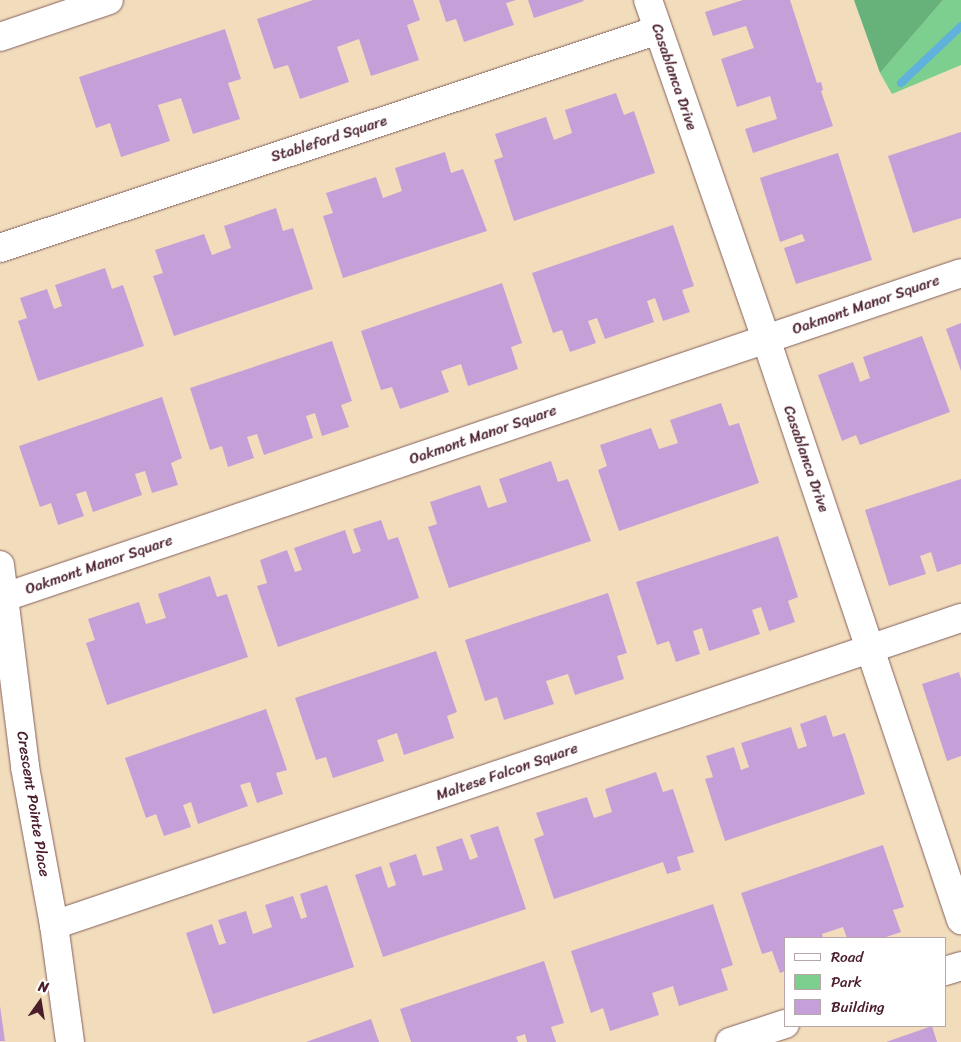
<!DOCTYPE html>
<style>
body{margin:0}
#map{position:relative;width:961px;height:1042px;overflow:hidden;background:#f1dcbc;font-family:Sriracha,sans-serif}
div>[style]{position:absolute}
.green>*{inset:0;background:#7dcf90}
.forest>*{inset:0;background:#66b27a}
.stream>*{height:8px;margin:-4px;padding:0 4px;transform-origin:4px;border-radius:4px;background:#60b1db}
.building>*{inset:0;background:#c5a0d8}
.roads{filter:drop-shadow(0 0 1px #84615e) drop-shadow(0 0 1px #84615e)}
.minor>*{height:28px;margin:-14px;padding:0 14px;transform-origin:14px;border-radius:14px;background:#fff}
span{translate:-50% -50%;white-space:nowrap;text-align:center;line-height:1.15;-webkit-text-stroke:4.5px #fff;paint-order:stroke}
.street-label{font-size:15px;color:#4a1f2b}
.legend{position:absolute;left:784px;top:937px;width:162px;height:90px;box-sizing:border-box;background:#fff;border:1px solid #b7a5aa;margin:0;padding:6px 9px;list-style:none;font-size:15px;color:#4a1f2b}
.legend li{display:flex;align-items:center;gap:10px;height:25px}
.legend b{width:25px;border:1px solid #b7a5aa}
.north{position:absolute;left:15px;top:977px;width:50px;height:50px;-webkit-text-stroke:4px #fff;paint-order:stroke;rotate:13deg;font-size:14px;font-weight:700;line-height:20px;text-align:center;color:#4a1f2b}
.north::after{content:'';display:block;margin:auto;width:18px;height:22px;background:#4a1f2b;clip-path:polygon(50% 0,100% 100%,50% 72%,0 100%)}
</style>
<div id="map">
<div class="green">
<div style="clip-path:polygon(943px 0,961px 0,961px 65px,892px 94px,880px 73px)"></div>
</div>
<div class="forest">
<div style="clip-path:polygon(854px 0,943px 0,880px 73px)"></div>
</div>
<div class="stream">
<div style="left:901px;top:83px;width:83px;rotate:-43.5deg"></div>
</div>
<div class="building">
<div style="clip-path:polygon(313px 0,413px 0,420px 20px,407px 25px,419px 60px,371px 76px,359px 39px,337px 47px,349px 82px,300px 99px,288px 65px,274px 69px,257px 19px)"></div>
<div style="clip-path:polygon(439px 0,516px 0,506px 3px,514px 25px,464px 42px,456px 19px,446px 22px)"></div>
<div style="clip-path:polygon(528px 0,583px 0,584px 1px,534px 18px)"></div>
<div style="clip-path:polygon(743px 0,790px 0,817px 83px,821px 82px,823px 90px,821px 91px,833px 126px,753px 153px,745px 129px,777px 119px,770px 96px,737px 107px,721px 59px,754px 48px,746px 26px,713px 36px,705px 12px)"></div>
<div style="clip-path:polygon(225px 29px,241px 79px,228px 83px,240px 119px,193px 134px,181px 98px,158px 105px,170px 141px,121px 157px,110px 123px,96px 128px,79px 77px)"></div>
<div style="clip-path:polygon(616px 93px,624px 115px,634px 111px,655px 173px,514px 221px,494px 160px,503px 157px,495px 134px,546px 117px,554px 140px,572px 133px,565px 110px)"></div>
<div style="clip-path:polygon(961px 132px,961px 218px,913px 233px,888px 156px)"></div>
<div style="clip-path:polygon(445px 152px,451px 173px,463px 169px,487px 231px,343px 278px,323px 216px,333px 213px,326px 193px,376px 177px,383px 198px,402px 191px,395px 168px)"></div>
<div style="clip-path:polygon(838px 153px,872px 260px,796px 284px,784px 248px,805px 241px,802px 234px,780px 242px,760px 178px)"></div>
<div style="clip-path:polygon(276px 208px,283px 231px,293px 228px,313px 289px,174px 336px,153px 276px,163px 273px,155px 250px,204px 234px,212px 255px,231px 248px,224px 226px)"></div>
<div style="clip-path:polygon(673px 225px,694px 286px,682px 290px,690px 312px,663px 321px,655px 298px,647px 301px,654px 322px,605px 339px,597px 318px,588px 321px,596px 343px,570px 352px,562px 330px,553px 333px,532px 273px)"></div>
<div style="clip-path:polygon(105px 268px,112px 289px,123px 285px,144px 346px,38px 381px,18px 321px,27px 318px,20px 298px,47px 289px,54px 309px,62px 306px,55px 285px)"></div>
<div style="clip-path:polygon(502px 283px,522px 343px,511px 347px,518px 369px,468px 386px,461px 364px,441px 371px,449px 392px,400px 409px,392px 387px,381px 390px,361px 331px)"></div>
<div style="clip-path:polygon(961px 323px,961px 371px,946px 329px)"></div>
<div style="clip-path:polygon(922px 336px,950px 412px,860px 445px,856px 435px,842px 441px,818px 375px,853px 362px,860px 382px,870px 378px,863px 357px)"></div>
<div style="clip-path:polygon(332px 341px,352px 401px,341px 405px,349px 427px,322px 436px,315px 413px,306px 416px,313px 438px,264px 455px,257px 434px,247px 437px,254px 458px,228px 467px,222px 446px,210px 450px,190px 388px)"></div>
<div style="clip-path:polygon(162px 397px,182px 458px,171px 463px,178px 485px,152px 493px,145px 471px,135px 474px,142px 495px,93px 512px,86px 491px,76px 494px,84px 516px,58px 525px,51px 503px,40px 507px,19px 446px)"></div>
<div style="clip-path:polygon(721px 403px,729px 426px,739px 423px,759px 483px,619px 531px,598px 470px,607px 466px,600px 445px,651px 428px,659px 449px,678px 443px,670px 420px)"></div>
<div style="clip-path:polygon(551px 461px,558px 482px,568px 479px,591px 541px,449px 588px,428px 527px,437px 524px,430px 502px,480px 485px,488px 508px,507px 502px,499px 479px)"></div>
<div style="clip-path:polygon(961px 479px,961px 564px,937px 572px,931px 552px,920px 556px,926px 574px,889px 586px,865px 510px)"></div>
<div style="clip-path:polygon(381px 520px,388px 540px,398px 537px,419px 598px,278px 647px,257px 586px,267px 583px,260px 560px,287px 550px,295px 572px,302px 570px,294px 548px,345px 530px,353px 554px,361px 551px,353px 529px)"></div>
<div style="clip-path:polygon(778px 536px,798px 597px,788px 601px,795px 622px,769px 631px,761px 607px,752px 610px,760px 634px,709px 651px,702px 628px,693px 631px,700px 654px,676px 662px,669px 641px,657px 645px,636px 582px)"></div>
<div style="clip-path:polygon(210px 576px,217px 597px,227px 594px,248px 657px,107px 705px,86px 643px,95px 640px,88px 619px,139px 602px,146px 624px,166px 618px,158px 594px)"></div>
<div style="clip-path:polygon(608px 593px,627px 653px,617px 656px,624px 679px,575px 695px,568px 674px,546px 681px,554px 704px,504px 720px,497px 697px,485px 701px,465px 640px)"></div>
<div style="clip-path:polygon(436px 651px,457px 712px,447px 716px,454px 738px,404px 755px,397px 733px,377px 740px,384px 761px,333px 778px,326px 757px,316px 760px,295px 698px)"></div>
<div style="clip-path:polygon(959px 672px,961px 679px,961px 756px,947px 761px,922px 684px)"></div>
<div style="clip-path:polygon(266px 709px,287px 770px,276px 773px,283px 794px,257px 803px,250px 782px,240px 785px,248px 806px,198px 824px,191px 802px,183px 805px,191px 827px,164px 836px,156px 814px,146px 818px,125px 758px)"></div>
<div style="clip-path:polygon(826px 715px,833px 737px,845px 733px,865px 794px,725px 841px,705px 779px,713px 777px,706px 756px,734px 747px,741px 770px,749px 767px,741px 743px,791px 727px,798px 749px,807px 746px,800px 724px)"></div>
<div style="clip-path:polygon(656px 772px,663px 792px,673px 789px,694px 852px,677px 857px,681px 870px,667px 874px,663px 862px,554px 899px,534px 839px,544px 835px,536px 813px,587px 797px,594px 818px,612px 812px,605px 789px)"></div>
<div style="clip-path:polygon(498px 826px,526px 909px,383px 957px,355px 875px,381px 866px,388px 888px,396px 885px,389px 863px,416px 854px,423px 876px,443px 870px,436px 847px,462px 838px,470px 860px,478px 857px,470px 835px)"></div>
<div style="clip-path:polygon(883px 845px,904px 907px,893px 910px,901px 932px,883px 938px,847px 938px,843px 927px,822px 934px,823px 938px,785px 938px,785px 971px,780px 973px,772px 951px,762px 954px,741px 893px)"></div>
<div style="clip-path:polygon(327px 885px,354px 967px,213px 1014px,186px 933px,212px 924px,219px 945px,226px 943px,218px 920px,246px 911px,253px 934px,272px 927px,265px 905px,293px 896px,301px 919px,307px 917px,300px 894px)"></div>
<div style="clip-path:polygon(713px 904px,733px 965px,721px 969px,728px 990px,679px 1006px,673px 986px,652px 993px,659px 1015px,610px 1031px,603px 1008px,591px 1013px,571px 951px)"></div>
<div style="clip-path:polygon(544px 961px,564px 1023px,551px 1027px,556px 1042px,527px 1042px,525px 1034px,516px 1037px,518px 1042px,411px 1042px,400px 1009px)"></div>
<div style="clip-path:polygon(0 1006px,5px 1041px,0 1041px)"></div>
<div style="clip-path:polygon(371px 1019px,379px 1042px,306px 1042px)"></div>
<div style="clip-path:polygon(932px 1026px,937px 1042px,886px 1042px)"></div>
</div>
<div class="roads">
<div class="minor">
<div style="left:648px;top:0;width:359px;rotate:70.8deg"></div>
<div style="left:766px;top:339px;width:613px;rotate:71.45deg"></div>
<div style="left:0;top:37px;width:115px;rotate:-18.7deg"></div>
<div style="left:0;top:248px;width:693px;rotate:-18.33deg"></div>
<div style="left:0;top:565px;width:204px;rotate:82.9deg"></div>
<div style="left:25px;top:767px;width:161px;rotate:79.6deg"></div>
<div style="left:54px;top:925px;width:118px;rotate:82.2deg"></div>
<div style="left:5px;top:597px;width:1009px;rotate:-18.72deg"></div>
<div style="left:54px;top:925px;width:958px;rotate:-18.7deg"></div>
<div style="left:945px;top:971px;width:17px;rotate:-17deg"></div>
<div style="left:730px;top:1042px;width:58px;rotate:-18.1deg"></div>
</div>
</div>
<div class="street-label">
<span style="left:674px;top:77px;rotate:71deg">Casablanca Drive</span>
<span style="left:329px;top:139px;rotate:-18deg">Stableford Square</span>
<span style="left:866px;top:305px;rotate:-19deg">Oakmont Manor Square</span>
<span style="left:483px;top:435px;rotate:-19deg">Oakmont Manor Square</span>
<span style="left:806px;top:459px;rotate:71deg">Casablanca Drive</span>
<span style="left:99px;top:565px;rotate:-19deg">Oakmont Manor Square</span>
<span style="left:507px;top:772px;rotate:-19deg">Maltese Falcon Square</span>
<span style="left:33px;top:804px;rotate:81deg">Crescent Pointe Place</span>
</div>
<ul class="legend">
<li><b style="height:6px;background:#fff"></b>Road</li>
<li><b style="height:14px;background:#7dcf90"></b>Park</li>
<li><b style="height:14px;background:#c5a0d8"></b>Building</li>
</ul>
<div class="north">N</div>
</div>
